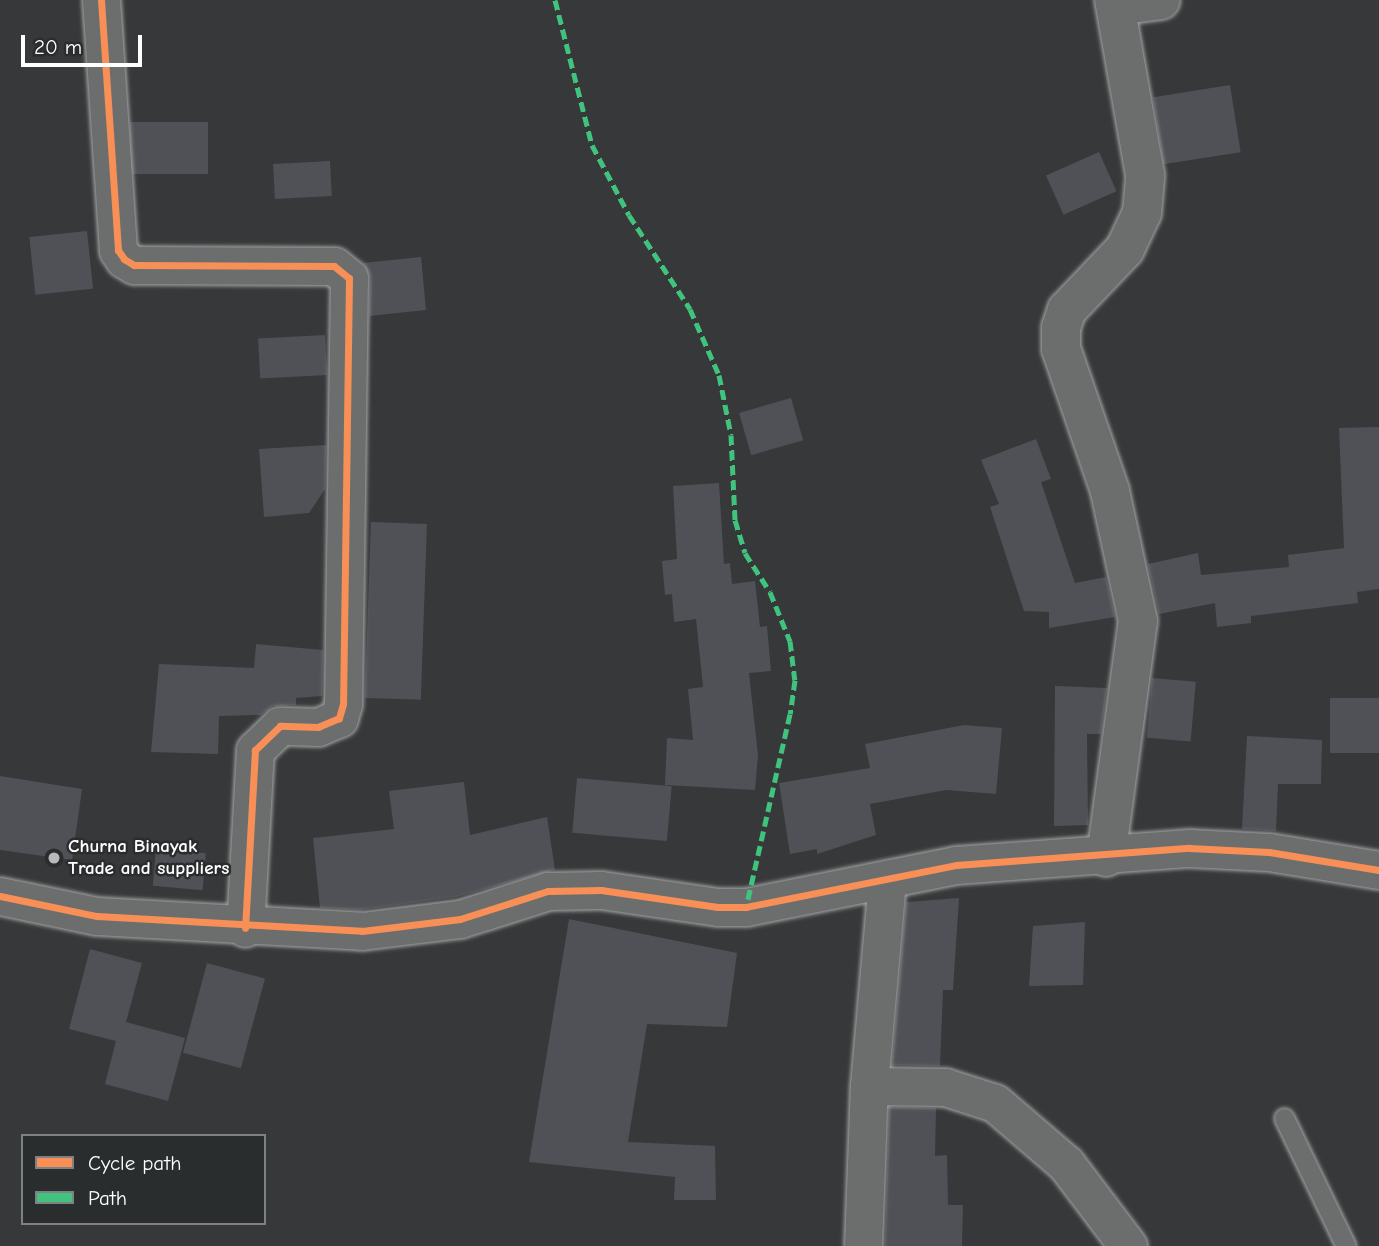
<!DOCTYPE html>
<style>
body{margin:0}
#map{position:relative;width:1379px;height:1246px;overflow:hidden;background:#36383a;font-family:"Comic Neue",sans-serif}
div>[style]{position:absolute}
.building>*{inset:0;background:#4f5156;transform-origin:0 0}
.roads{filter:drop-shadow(0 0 2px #a5a5a6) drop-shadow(0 0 2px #a5a5a6)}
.service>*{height:19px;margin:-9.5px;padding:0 9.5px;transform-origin:9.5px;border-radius:9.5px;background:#6c6d6d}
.minor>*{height:37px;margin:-18.5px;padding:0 18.5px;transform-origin:18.5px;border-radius:18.5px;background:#6c6d6d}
.tertiary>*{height:38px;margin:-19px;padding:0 19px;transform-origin:19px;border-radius:19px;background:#6c6d6d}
.quiet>*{height:5px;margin-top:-2.5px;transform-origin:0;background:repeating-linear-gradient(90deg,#40c37c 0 10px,transparent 0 15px)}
.cycleway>*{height:7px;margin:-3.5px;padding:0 3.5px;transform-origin:3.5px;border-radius:3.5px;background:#f78f57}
.dots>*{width:19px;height:19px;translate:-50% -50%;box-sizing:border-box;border:4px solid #2a2d2e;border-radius:50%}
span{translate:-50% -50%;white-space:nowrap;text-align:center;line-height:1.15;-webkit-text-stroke:5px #2a2d2e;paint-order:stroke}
.poi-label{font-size:19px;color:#fff;font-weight:700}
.left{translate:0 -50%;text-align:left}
.legend{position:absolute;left:21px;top:1134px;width:245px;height:91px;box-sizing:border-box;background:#2a2d2e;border:2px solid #7f8182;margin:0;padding:9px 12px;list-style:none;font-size:21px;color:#fff}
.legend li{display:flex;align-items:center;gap:14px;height:35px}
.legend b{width:35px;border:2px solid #7f8182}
.scale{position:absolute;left:21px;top:35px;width:121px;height:32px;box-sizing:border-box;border:4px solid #fff;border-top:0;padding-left:9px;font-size:21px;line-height:24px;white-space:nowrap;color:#fff;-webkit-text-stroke:5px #2a2d2e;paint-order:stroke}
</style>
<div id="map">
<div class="building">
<div style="left:1230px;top:85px;width:68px;height:78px;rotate:81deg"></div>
<div style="left:130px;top:122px;width:78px;height:52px"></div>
<div style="left:1099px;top:152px;width:43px;height:58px;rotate:66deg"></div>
<div style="left:330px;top:161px;width:35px;height:57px;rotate:87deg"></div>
<div style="left:87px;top:231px;width:58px;height:58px;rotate:84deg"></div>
<div style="clip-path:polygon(421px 257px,426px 310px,369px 316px,370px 278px,363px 263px)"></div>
<div style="left:325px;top:335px;width:40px;height:67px;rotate:87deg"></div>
<div style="left:791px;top:398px;width:44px;height:54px;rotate:74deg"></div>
<div style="clip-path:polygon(1379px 427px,1379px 589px,1357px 592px,1358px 603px,1251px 616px,1251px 623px,1217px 627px,1215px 603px,1159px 614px,1148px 564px,1198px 553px,1201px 575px,1289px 567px,1288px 555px,1344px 548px,1339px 428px)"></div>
<div style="clip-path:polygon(1036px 439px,1051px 479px,1041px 482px,1075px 583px,1106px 577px,1115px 617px,1049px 628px,1049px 612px,1024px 611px,990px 507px,999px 504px,981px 460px)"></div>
<div style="clip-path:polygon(326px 445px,325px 489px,309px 513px,264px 517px,259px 449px)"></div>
<div style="clip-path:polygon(719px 483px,724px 564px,730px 563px,732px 584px,755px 581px,760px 627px,767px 626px,771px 671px,749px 673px,758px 755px,755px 790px,665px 785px,667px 738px,693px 740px,688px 689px,703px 687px,696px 619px,674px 622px,672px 594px,665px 595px,662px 561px,677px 559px,673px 486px)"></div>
<div style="left:371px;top:522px;width:56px;height:176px;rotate:2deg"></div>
<div style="clip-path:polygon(256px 644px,323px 650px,322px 696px,296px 698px,296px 705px,273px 706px,261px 715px,219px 716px,218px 754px,151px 752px,159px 664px,254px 668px)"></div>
<div style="left:1152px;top:678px;width:44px;height:60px;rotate:5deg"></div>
<div style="clip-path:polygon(1055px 686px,1107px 688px,1101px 734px,1087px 734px,1088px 825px,1054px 826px)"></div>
<div style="left:1379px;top:698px;width:55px;height:49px;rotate:90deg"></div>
<div style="clip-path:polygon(964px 725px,1002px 728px,996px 794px,946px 790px,870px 804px,876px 835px,817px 854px,817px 849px,790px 854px,779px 783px,870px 768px,865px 744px)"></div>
<div style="clip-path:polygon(1247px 736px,1322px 740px,1321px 784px,1278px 784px,1276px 831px,1242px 829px)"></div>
<div style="clip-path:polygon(0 776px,82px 789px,72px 860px,0 850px)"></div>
<div style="left:577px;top:778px;width:95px;height:55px;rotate:5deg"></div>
<div style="clip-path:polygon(464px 782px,470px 835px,547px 817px,555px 870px,456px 897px,360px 910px,320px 908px,313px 838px,394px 829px,389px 791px)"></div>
<div style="left:156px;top:849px;width:50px;height:37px;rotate:5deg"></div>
<div style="clip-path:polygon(959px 898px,953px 990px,943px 990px,940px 1066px,892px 1065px,906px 902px)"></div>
<div style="clip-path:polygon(569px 919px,737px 953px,727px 1027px,647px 1024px,628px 1142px,715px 1146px,716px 1200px,674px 1200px,675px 1177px,529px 1162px)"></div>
<div style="clip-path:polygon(1085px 922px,1083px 985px,1029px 986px,1033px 926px)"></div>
<div style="clip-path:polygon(90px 949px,142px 963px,126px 1022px,185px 1038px,168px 1101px,105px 1084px,116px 1041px,69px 1029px)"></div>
<div style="left:207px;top:963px;width:60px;height:93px;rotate:15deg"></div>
<div style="clip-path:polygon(889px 1107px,936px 1108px,935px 1156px,947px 1155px,948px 1205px,963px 1205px,962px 1246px,885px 1246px)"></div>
</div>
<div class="roads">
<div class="service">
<div style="left:1284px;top:1118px;width:142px;rotate:64.2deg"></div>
</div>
<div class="minor">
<div style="left:101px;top:0;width:251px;rotate:86.1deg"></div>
<div style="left:118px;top:250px;width:11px;rotate:56deg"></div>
<div style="left:124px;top:259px;width:12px;rotate:31deg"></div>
<div style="left:134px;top:265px;width:200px;rotate:0.3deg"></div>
<div style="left:334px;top:266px;width:19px;rotate:39deg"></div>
<div style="left:349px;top:278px;width:426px;rotate:90.8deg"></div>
<div style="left:343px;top:704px;width:15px;rotate:106deg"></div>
<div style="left:339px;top:718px;width:23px;rotate:157deg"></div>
<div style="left:318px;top:727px;width:38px;rotate:-178deg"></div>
<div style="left:280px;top:726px;width:35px;rotate:136deg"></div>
<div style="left:255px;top:750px;width:178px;rotate:93.2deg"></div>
<div style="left:1116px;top:6px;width:45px;rotate:-7.6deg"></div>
<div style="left:0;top:896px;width:99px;rotate:11.7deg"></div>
<div style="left:97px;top:916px;width:265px;rotate:3.2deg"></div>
<div style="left:362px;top:931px;width:99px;rotate:-7deg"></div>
<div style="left:460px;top:919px;width:92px;rotate:-17.7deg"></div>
<div style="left:548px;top:891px;width:53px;rotate:-1.1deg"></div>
<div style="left:601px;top:890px;width:118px;rotate:8.3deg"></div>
<div style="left:718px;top:907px;width:28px"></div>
<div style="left:746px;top:907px;width:214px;rotate:-11.3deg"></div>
<div style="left:956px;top:865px;width:234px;rotate:-4.2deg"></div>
<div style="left:1189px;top:848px;width:80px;rotate:2.9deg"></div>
<div style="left:1269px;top:852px;width:111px;rotate:9.3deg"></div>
<div style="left:869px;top:1086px;width:76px;rotate:0.8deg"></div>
<div style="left:945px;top:1087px;width:52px;rotate:17.7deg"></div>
<div style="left:995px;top:1103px;width:94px;rotate:40.7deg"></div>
<div style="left:1066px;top:1164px;width:103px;rotate:52.9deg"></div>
<div style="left:863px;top:1246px;width:160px;rotate:-87.9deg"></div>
<div style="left:869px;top:1086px;width:208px;rotate:-85deg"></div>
</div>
<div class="tertiary">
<div style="left:1106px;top:857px;width:238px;rotate:-82.3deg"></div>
<div style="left:1138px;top:621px;width:133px;rotate:-102.2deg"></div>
<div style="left:1110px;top:491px;width:150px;rotate:-109deg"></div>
<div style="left:1061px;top:349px;width:21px;rotate:-90deg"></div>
<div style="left:1061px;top:328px;width:19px;rotate:-72deg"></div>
<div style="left:1067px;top:310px;width:84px;rotate:-46.4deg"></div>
<div style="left:1125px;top:249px;width:40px;rotate:-65deg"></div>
<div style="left:1142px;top:213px;width:38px;rotate:-85deg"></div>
<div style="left:1145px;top:175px;width:178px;rotate:-100deg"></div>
</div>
</div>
<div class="quiet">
<div style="left:555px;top:0;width:150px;rotate:75.7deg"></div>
<div style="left:592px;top:145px;width:79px;rotate:62.1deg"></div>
<div style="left:629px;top:215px;width:112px;rotate:57deg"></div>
<div style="left:690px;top:309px;width:72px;rotate:66.3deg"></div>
<div style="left:719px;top:375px;width:61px;rotate:78.7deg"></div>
<div style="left:731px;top:435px;width:85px;rotate:87.3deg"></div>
<div style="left:735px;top:520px;width:34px;rotate:73deg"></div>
<div style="left:745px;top:553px;width:46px;rotate:57.3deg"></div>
<div style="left:770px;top:592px;width:53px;rotate:67.8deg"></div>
<div style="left:790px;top:641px;width:39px;rotate:83deg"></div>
<div style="left:795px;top:680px;width:34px;rotate:98deg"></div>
<div style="left:790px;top:714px;width:198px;rotate:102.8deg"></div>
</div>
<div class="cycleway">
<div style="left:101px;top:0;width:251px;rotate:86.1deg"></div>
<div style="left:118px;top:250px;width:11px;rotate:56deg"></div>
<div style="left:124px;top:259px;width:12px;rotate:31deg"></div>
<div style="left:134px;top:265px;width:200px;rotate:0.3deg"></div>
<div style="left:334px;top:266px;width:19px;rotate:39deg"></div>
<div style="left:349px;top:278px;width:426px;rotate:90.8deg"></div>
<div style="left:343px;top:704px;width:15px;rotate:106deg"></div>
<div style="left:339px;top:718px;width:23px;rotate:157deg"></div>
<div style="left:318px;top:727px;width:38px;rotate:-178deg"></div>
<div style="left:280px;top:726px;width:35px;rotate:136deg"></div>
<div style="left:255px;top:750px;width:178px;rotate:93.2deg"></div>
<div style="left:0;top:896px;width:99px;rotate:11.7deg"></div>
<div style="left:97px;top:916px;width:265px;rotate:3.2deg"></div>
<div style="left:362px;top:931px;width:99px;rotate:-7deg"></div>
<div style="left:460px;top:919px;width:92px;rotate:-17.7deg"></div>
<div style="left:548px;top:891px;width:53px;rotate:-1.1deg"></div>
<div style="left:601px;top:890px;width:118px;rotate:8.3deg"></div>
<div style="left:718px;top:907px;width:28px"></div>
<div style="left:746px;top:907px;width:214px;rotate:-11.3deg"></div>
<div style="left:956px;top:865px;width:234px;rotate:-4.2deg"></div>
<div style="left:1189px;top:848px;width:80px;rotate:2.9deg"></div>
<div style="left:1269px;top:852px;width:111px;rotate:9.3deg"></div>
</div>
<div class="dots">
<div style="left:54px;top:858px;background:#b9b9ba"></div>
</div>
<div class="poi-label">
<span class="left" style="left:68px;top:858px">Churna Binayak<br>Trade and suppliers</span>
</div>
<ul class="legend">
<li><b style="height:9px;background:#f78f57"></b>Cycle path</li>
<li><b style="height:9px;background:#40c37c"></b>Path</li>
</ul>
<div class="scale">20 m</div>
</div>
